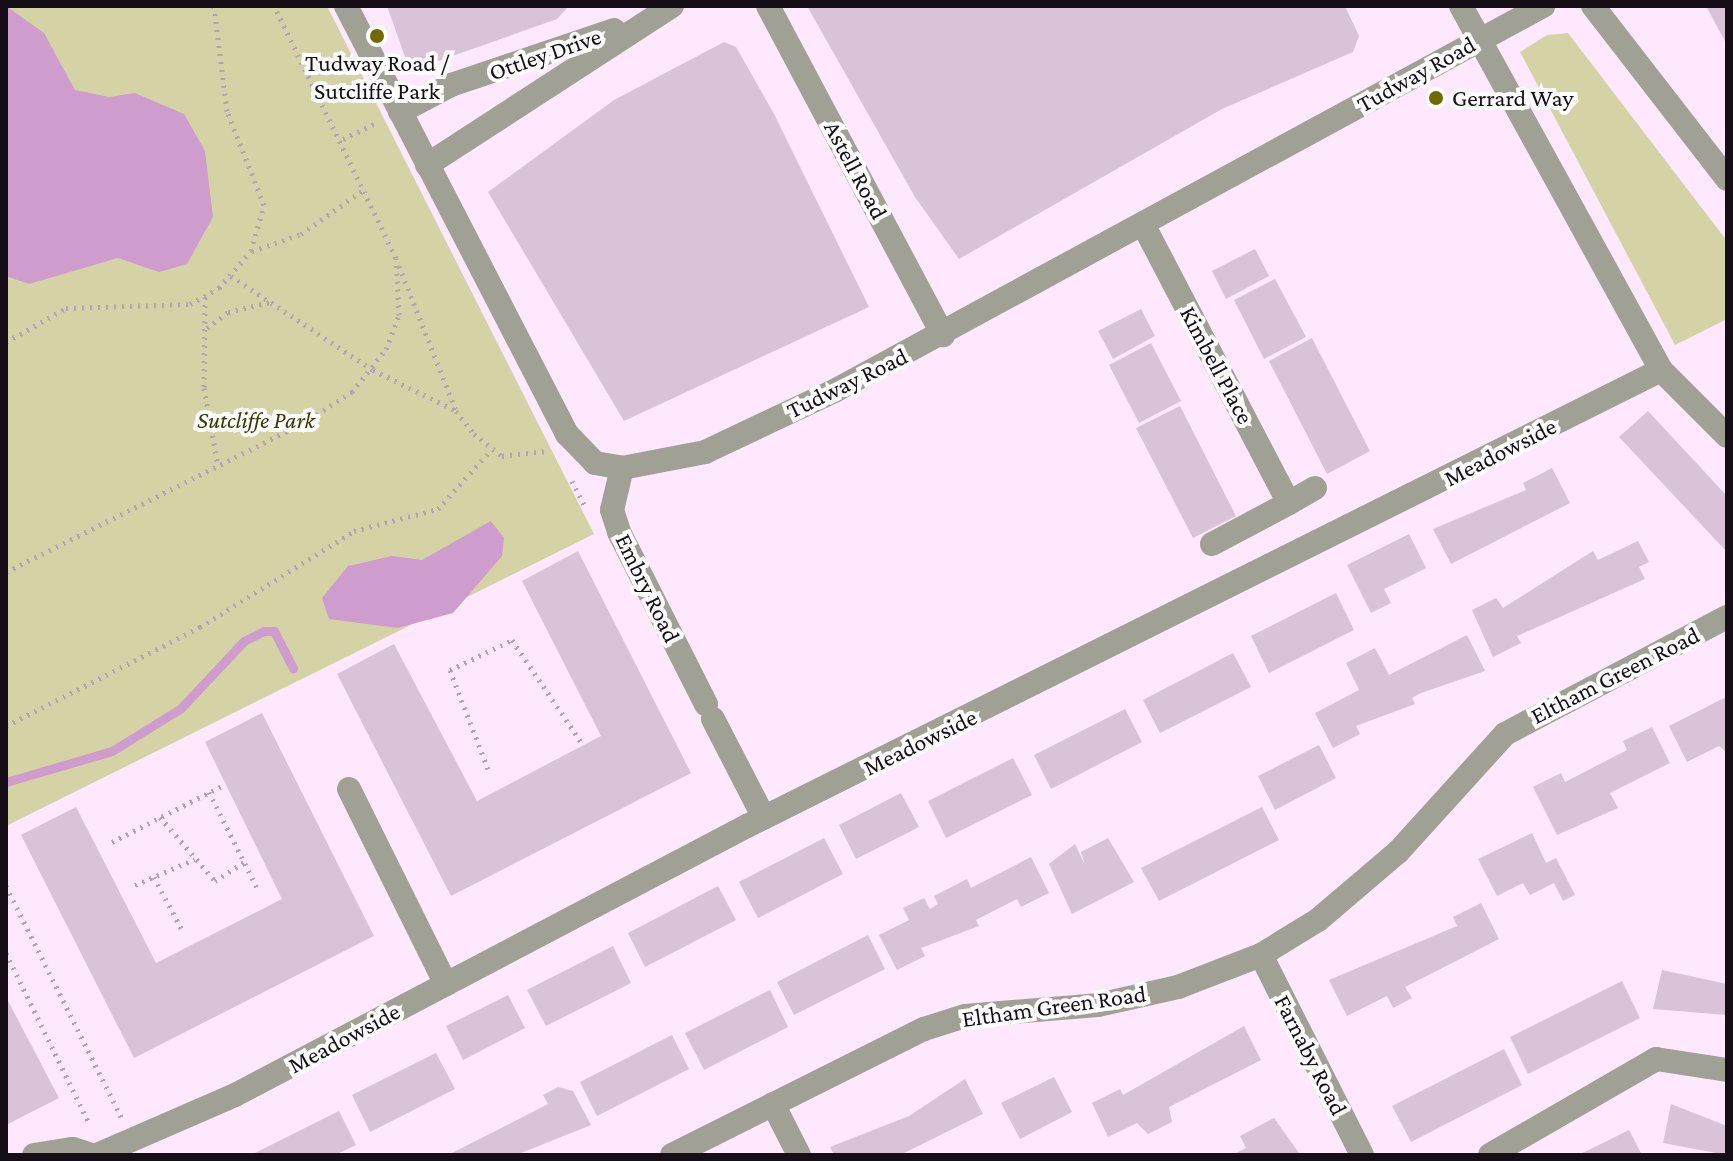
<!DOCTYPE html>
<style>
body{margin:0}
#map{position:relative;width:1733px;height:1161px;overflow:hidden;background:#fee8fd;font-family:"Crimson Pro",serif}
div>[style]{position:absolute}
.green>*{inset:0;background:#d5d2a6}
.water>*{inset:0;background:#cf9dcd}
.stream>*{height:9px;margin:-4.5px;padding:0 4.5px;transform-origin:4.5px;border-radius:4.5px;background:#cf9dcd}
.building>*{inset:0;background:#d9c3d8}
.path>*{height:5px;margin-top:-2.5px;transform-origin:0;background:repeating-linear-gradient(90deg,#b4a3b4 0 2px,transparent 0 8px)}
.minor>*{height:24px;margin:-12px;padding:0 12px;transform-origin:12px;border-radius:12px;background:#a1a094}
.dots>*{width:22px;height:22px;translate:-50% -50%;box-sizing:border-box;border:4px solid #fdfdfd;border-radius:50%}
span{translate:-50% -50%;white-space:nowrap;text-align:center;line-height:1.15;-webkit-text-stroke:8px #fdfdfd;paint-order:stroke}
.street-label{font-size:24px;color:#160e16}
.poi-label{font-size:24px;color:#160e16}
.left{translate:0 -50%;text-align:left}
.park-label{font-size:24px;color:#3c3800;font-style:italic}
.frame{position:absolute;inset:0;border:8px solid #160e16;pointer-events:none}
</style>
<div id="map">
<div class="green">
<div style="clip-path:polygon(6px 6px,327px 6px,594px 534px,6px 826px)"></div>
<div style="clip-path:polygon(1568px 33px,1727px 241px,1727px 319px,1675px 345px,1520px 52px,1547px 35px)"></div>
</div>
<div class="water">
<div style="clip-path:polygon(6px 6px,44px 33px,75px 90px,109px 97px,135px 93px,184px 114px,205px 151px,213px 217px,187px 264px,159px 272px,118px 258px,29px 284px,6px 276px)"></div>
<div style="clip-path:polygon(491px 521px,504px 538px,502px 556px,453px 613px,397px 628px,329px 619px,322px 598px,348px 566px,392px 556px,422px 560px)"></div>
</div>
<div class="stream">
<div style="left:6px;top:782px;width:110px;rotate:-16.3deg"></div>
<div style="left:112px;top:751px;width:81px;rotate:-31.9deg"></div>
<div style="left:181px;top:708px;width:92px;rotate:-46.8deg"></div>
<div style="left:244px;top:641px;width:22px;rotate:-27deg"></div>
<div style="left:264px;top:631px;width:10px"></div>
<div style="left:274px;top:631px;width:42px;rotate:62.8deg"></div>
</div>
<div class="building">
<div style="clip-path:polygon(387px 6px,569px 6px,557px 19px,410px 71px)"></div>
<div style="clip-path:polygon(807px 6px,1345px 6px,1359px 36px,1353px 52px,1222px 109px,959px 259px,915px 197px)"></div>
<div style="clip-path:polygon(1706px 6px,1727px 6px,1727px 45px)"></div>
<div style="clip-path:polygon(724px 42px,736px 47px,774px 114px,869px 307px,624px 421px,488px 192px,614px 100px)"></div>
<div style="clip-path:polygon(1255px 249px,1269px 276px,1226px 299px,1212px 271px)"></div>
<div style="clip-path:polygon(1275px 279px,1306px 337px,1264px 359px,1234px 300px)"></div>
<div style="clip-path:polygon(1141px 309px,1155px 336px,1113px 359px,1098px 331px)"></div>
<div style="clip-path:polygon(1312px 338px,1370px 451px,1327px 474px,1269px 361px)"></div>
<div style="clip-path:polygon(1151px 343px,1181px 401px,1139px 423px,1109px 365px)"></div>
<div style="clip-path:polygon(1180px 406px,1236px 516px,1193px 538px,1136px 428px)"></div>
<div style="clip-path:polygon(1648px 411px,1727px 496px,1727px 552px,1619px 437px)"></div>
<div style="clip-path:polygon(1552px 468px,1570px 503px,1451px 564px,1433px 529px,1526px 490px,1523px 483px)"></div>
<div style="clip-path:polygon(1409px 534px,1426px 568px,1384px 589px,1391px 603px,1371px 613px,1347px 565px)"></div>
<div style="clip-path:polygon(1638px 541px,1649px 562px,1639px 567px,1645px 579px,1517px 636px,1521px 643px,1493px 657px,1472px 610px,1496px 598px,1503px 608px,1593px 551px,1598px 560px)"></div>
<div style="clip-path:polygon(578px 551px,691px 773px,451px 896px,337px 674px,394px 644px,477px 801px,601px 736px,522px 581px)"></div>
<div style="clip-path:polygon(1336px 593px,1354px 630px,1269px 673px,1251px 636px)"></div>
<div style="clip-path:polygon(1467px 635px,1485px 671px,1421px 693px,1412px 698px,1415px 704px,1356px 726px,1360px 734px,1333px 748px,1315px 713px,1359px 690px,1346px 663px,1375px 648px,1389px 675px)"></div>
<div style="clip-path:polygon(1233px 653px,1251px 687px,1160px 733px,1143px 700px)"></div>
<div style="clip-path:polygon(1726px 697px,1727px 753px,1719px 746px,1687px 762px,1669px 726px)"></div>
<div style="clip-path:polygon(1125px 709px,1142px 742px,1051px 789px,1034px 755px)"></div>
<div style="clip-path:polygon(262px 713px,374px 936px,134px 1058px,21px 835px,76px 807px,156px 963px,282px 899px,205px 742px)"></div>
<div style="clip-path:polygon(1652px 727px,1670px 763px,1610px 793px,1618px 808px,1557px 835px,1533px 787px,1561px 773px,1565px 782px,1627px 750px,1623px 741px)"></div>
<div style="clip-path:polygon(1319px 745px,1336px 778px,1275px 810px,1258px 776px)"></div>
<div style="clip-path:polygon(1013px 758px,1032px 795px,946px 838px,928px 801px)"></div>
<div style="clip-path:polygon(901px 793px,919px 827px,856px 859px,839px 825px)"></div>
<div style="clip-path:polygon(1262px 807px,1279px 840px,1159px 901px,1141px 868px)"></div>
<div style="clip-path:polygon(1532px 833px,1546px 863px,1556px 858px,1575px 895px,1563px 901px,1554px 883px,1530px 895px,1523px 883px,1497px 896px,1478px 859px)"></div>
<div style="clip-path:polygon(824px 838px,843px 874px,758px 918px,739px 882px)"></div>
<div style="clip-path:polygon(1108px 838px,1134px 882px,1072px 914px,1049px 864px,1075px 844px,1085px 865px,1081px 852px)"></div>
<div style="clip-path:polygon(1031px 857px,1049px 893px,1021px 907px,1017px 899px,976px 920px,979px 926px,921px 948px,925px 956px,897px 970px,879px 935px,909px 920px,903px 908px,924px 898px,930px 909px,938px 904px,934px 896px,967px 879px,971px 888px)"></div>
<div style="clip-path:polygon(718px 886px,736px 920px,645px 967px,628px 933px)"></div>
<div style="clip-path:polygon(1481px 903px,1499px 939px,1405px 987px,1412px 998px,1393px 1008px,1387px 996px,1347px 1016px,1329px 980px,1457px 926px,1453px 917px)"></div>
<div style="clip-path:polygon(868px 935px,885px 969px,794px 1015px,777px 982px)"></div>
<div style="clip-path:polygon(613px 946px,631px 983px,546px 1026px,527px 990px)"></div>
<div style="clip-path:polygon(1662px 970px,1727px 984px,1727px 1015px,1653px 1009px)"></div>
<div style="clip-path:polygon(1622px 981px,1640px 1018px,1528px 1074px,1510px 1037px)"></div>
<div style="clip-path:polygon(770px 990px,788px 1027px,704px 1070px,685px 1033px)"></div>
<div style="clip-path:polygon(508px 995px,525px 1028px,463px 1060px,446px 1026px)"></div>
<div style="clip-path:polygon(6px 997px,59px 1098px,6px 1125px)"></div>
<div style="clip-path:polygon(1244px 1026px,1261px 1060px,1169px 1107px,1172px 1122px,1148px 1134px,1137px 1123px,1108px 1137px,1092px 1103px,1120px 1089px,1123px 1095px)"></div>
<div style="clip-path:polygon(672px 1035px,689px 1069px,597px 1116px,580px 1082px)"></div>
<div style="clip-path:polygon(1504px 1049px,1522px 1085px,1411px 1142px,1392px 1106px)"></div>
<div style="clip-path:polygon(436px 1053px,455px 1089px,370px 1132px,352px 1095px)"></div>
<div style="clip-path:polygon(1054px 1077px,1072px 1112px,1020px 1139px,1001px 1103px)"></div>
<div style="clip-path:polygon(965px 1079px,983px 1114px,900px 1155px,834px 1155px,830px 1147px,909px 1116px)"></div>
<div style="clip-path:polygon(558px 1087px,573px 1091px,591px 1125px,516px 1155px,448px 1155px,548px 1104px,543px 1095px)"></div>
<div style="clip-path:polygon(1671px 1104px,1727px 1126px,1727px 1155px,1663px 1143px)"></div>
<div style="clip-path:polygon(339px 1111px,356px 1145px,335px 1155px,251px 1155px)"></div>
<div style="clip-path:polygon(1274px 1118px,1299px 1153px,1232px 1155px,1246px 1148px,1240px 1136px)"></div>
<div style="clip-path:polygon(1629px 1130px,1642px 1155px,1578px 1155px,1603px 1143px)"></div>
</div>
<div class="path">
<div style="left:343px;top:139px;width:39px;rotate:-26deg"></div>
<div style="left:252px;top:251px;width:52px;rotate:-19.1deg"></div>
<div style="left:301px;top:234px;width:78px;rotate:-35.1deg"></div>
<div style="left:399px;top:266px;width:156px;rotate:68.5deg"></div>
<div style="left:456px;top:411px;width:29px;rotate:52deg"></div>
<div style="left:474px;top:434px;width:36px;rotate:38deg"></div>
<div style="left:502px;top:456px;width:44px;rotate:-6.5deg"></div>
<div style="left:231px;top:276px;width:170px;rotate:33.5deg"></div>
<div style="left:373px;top:370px;width:91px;rotate:26deg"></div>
<div style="left:205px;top:297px;width:91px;rotate:90.6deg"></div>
<div style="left:204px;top:388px;width:79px;rotate:79.8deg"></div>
<div style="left:207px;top:328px;width:26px;rotate:-37deg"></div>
<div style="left:228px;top:312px;width:47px;rotate:-13.4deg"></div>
<div style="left:6px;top:342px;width:69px;rotate:-29.5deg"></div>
<div style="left:66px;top:308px;width:124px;rotate:-1.8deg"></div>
<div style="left:190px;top:304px;width:33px;rotate:-29deg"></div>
<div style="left:219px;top:288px;width:49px;rotate:-49.1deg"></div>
<div style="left:251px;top:251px;width:48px;rotate:-74.2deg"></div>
<div style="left:264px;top:205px;width:101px;rotate:-111.5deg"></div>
<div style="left:227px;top:111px;width:106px;rotate:-97.1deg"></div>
<div style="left:572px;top:481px;width:29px;rotate:63deg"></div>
<div style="left:6px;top:572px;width:332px;rotate:-26.6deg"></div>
<div style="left:303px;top:423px;width:58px;rotate:-32.3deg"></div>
<div style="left:352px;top:392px;width:55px;rotate:-51.7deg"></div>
<div style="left:386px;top:349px;width:36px;rotate:-69deg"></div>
<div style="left:399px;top:315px;width:57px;rotate:-93deg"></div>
<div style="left:396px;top:258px;width:280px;rotate:-115.8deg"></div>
<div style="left:6px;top:726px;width:218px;rotate:-27deg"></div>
<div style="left:200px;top:627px;width:181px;rotate:-31.9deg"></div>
<div style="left:354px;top:531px;width:87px;rotate:-14.7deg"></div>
<div style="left:438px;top:509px;width:79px;rotate:-48.1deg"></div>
<div style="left:488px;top:769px;width:106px;rotate:-111deg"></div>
<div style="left:450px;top:670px;width:69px;rotate:-25.8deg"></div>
<div style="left:512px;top:640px;width:127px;rotate:55.9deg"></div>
<div style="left:209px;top:792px;width:107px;rotate:63.4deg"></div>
<div style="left:160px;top:817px;width:84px;rotate:49.3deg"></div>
<div style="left:215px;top:881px;width:35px;rotate:-33deg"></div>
<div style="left:112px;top:842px;width:126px;rotate:-27deg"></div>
<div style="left:154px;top:877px;width:58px;rotate:62.1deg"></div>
<div style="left:135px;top:885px;width:65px;rotate:-23.4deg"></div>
<div style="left:6px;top:886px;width:258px;rotate:63.5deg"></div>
<div style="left:6px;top:953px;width:191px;rotate:64deg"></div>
</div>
<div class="minor">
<div style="left:346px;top:6px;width:482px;rotate:62.7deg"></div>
<div style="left:567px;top:434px;width:40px;rotate:46deg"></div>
<div style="left:595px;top:463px;width:27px;rotate:10deg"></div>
<div style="left:622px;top:468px;width:85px;rotate:-10.9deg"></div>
<div style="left:705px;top:452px;width:145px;rotate:-25.3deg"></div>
<div style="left:836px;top:390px;width:805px;rotate:-28.51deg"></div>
<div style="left:768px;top:6px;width:373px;rotate:62deg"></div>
<div style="left:1461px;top:6px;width:415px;rotate:61.2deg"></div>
<div style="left:1593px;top:6px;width:219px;rotate:52.2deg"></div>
<div style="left:400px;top:112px;width:58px;rotate:-27.9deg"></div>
<div style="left:451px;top:85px;width:172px;rotate:-18.6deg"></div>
<div style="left:427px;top:165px;width:292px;rotate:-33deg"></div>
<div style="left:1145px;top:228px;width:310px;rotate:62.4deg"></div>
<div style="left:1289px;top:503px;width:30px;rotate:-30deg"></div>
<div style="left:622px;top:468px;width:43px;rotate:103.4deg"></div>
<div style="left:612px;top:510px;width:23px;rotate:72deg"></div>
<div style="left:619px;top:532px;width:193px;rotate:63.2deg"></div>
<div style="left:1212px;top:544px;width:87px;rotate:-28deg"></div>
<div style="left:713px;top:719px;width:111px;rotate:62.7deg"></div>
<div style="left:349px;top:789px;width:218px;rotate:63.6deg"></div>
<div style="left:1261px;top:955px;width:224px;rotate:63.2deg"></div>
<div style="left:773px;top:1104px;width:57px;rotate:63deg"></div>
<div style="left:34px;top:1155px;width:39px;rotate:-9deg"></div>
<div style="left:73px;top:1149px;width:19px;rotate:18deg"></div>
<div style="left:97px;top:1155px;width:150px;rotate:-23.5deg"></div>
<div style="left:235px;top:1095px;width:578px;rotate:-27.72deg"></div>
<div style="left:747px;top:826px;width:1021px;rotate:-26.51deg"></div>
<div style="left:1661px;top:370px;width:93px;rotate:45deg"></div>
<div style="left:672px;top:1155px;width:282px;rotate:-26.6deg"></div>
<div style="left:924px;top:1029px;width:43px;rotate:-17.6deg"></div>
<div style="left:965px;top:1016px;width:133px;rotate:-4.7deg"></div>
<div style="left:1098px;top:1005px;width:82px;rotate:-12.7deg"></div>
<div style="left:1178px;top:987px;width:89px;rotate:-21.1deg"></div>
<div style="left:1261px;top:955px;width:67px;rotate:-31.6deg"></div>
<div style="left:1318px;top:920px;width:105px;rotate:-40.4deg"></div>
<div style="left:1398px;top:852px;width:159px;rotate:-47.8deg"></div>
<div style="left:1505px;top:734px;width:251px;rotate:-27.8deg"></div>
<div style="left:1490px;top:1155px;width:192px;rotate:-30deg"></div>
<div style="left:1656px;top:1059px;width:72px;rotate:8.8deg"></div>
</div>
<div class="dots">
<div style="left:377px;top:36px;background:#716a02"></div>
<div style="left:1436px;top:98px;background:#716a02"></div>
</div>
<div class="street-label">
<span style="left:545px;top:54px;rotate:-19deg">Ottley Drive</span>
<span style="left:1416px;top:74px;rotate:-29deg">Tudway Road</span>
<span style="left:856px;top:170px;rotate:62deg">Astell Road</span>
<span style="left:1217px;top:365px;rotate:62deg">Kimbell Place</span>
<span style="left:847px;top:383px;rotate:-26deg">Tudway Road</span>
<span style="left:1500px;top:452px;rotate:-27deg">Meadowside</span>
<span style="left:648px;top:588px;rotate:64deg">Embry Road</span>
<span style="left:1615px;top:675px;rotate:-27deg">Eltham Green Road</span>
<span style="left:920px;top:742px;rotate:-26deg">Meadowside</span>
<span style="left:1054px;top:1006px;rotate:-8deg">Eltham Green Road</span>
<span style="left:344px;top:1038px;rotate:-28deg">Meadowside</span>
<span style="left:1311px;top:1055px;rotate:63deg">Farnaby Road</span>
</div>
<div class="poi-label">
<span style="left:377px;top:77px">Tudway Road /<br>Sutcliffe Park</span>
<span class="left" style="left:1452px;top:98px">Gerrard Way</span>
</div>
<div class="park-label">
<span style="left:256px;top:420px">Sutcliffe Park</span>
</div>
<div class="frame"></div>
</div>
